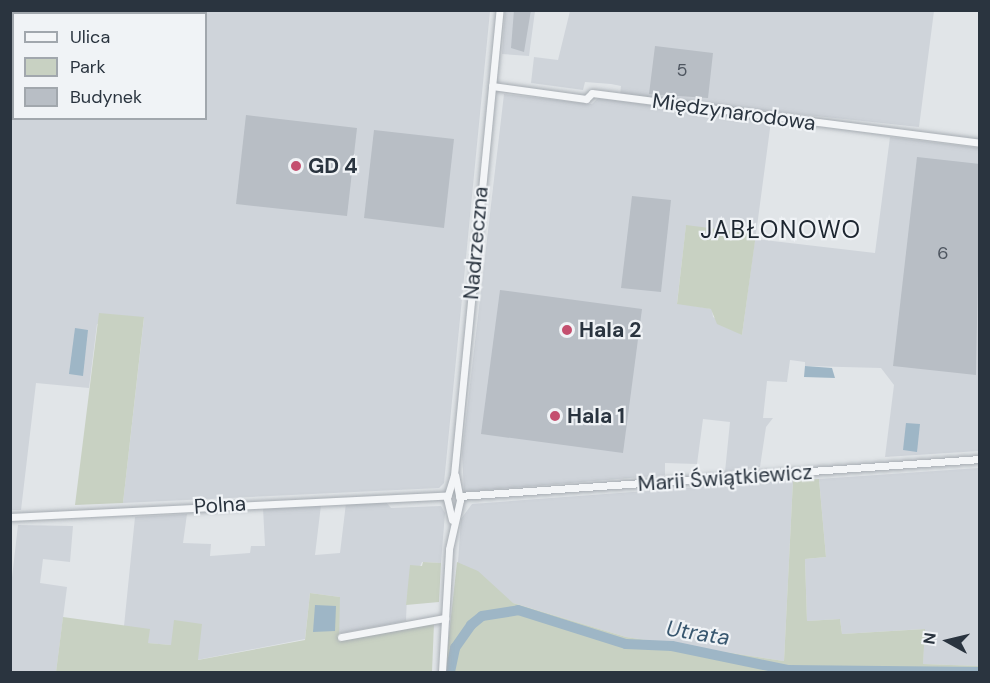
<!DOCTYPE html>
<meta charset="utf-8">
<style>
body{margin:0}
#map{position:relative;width:990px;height:683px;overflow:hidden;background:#e1e5e8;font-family:"DM Sans",sans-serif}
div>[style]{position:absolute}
.built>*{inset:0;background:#cfd4da}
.green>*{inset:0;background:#c8d1c2}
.water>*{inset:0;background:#9eb6c6}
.river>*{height:10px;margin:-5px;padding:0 5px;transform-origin:5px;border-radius:5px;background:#9eb6c6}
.building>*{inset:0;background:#b8bec5}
.roads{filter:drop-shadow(0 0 2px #a6acb2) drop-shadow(0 0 2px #a6acb2)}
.minor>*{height:7px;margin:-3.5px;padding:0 3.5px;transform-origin:3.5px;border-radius:3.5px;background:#f3f5f7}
.dots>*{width:16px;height:16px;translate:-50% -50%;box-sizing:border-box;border:3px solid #f0f3f6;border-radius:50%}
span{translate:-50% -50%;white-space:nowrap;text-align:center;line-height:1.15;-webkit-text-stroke:4.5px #f0f3f6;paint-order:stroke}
.number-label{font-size:18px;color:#4e5660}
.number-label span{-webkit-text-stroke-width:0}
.street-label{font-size:21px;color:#2a343f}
.poi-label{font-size:21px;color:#2a343f;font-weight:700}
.left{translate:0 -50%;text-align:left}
.water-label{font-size:22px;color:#38576f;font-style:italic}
.quarter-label{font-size:24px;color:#1c252f;letter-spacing:1.5px}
.frame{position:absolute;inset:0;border:12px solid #2a343f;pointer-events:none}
.legend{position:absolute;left:12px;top:12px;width:195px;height:108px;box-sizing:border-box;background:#f0f3f6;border:2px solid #a1a7ad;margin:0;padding:8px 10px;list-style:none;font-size:18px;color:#2a343f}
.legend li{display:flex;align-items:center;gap:12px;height:30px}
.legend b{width:30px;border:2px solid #a1a7ad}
.north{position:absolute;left:918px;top:611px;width:60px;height:60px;-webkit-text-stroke:4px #f0f3f6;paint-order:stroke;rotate:278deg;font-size:16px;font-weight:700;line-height:24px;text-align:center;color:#2a343f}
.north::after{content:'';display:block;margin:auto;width:21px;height:27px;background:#2a343f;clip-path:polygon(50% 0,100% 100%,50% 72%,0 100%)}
</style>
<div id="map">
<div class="built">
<div style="clip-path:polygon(128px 11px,490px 11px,444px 483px,439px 488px,123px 503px,144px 318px,97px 324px,89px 388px,36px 383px,21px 510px,11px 510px,11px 81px,14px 118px,206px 118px,206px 14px)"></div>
<div style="clip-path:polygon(505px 11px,535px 11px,529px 56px,502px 54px)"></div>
<div style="clip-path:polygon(570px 11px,934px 11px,919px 127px,620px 95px,621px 86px,611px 84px,585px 82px,583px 90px,531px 83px,534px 57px,558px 60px)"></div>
<div style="clip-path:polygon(504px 94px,592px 104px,598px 98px,771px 121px,756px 234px,686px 226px,677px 303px,712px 309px,713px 317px,742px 335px,755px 239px,875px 253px,890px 137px,979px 148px,979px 451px,885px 457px,894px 385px,881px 368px,805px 366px,805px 362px,790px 360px,787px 382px,767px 381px,763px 418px,773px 418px,766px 427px,760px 467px,725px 472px,730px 422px,703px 419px,697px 464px,665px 463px,665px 475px,464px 492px,462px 453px)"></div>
<div style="clip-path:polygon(979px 468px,979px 666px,923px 664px,924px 629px,842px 634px,840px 619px,807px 621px,805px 559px,826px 557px,819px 479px)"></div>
<div style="clip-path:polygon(793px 480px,784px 661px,626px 637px,513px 603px,453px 633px,461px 519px,472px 504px)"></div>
<div style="clip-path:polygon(386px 502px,391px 508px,441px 506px,445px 513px,441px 563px,422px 562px,407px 595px,406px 621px,336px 634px,340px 597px,310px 593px,305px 639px,197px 660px,201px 625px,171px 645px,147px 643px,124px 626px,135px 517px,187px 514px,183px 543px,211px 544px,210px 556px,250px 553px,251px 546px,265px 546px,263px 508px,321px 505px,315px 555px,340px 553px,346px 503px)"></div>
<div style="clip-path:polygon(18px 525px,73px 526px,70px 562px,43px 559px,40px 583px,67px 587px,56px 672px,11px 672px,10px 595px)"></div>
</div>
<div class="green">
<div style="clip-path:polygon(686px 225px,756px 234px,742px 335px,717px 324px,711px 309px,677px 304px)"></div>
<div style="clip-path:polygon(99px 313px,144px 317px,123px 503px,75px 505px)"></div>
<div style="clip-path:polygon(819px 479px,826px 557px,805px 559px,807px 621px,840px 619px,842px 634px,925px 629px,923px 664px,980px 666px,979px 672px,445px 672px,457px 562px,478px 571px,513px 603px,626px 637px,784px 661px,793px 480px)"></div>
<div style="clip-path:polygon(423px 562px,441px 563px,439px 602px,406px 605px,410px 565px,422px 566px)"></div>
<div style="clip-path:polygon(310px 593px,340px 597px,339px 640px,434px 623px,432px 672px,56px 672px,63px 617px,150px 629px,148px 643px,171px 645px,174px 620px,202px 624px,198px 660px,305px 640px)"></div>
</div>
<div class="water">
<div style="clip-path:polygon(75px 328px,88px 330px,83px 376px,69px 374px)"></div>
<div style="clip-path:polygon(805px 366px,832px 368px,835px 378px,804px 377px)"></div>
<div style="clip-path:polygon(906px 423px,920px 424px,917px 452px,903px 450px)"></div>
<div style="clip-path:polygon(315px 605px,336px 606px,335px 631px,313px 632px)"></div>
</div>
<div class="river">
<div style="left:450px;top:672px;width:25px;rotate:-78deg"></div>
<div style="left:455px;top:648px;width:28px;rotate:-55deg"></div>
<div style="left:471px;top:625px;width:14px;rotate:-39deg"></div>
<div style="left:482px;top:616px;width:36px;rotate:-9deg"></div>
<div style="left:518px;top:610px;width:113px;rotate:17.5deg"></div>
<div style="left:626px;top:644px;width:46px;rotate:2.5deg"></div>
<div style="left:672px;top:646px;width:118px;rotate:11.7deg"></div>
<div style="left:788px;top:670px;width:192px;rotate:0.6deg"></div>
</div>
<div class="building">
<div style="clip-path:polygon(514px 10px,531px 10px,524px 52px,511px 48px)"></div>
<div style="clip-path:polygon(655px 46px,713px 53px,708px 98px,649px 94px)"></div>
<div style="clip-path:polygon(246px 115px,357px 128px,347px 216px,236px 204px)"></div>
<div style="clip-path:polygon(374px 130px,454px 139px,444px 228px,364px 218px)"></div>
<div style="clip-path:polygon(917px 157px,980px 164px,976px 375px,893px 366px)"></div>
<div style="clip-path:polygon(632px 196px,671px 200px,661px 292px,621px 288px)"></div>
<div style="clip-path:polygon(500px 290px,642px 309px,623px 453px,481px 434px)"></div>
</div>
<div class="roads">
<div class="minor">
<div style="left:492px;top:86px;width:95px;rotate:7.9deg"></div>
<div style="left:586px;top:99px;width:8px;rotate:-45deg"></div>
<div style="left:592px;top:93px;width:391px;rotate:7.3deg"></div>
<div style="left:459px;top:496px;width:522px;rotate:-4.06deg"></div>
<div style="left:10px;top:517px;width:438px;rotate:-2.8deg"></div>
<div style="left:452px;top:520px;width:23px;rotate:-103deg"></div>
<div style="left:447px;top:498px;width:24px;rotate:-73deg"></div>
<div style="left:454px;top:475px;width:467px;rotate:-84.4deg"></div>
<div style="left:341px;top:637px;width:106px;rotate:-10.4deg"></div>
<div style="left:442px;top:672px;width:123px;rotate:-86.7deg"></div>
<div style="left:449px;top:549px;width:50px;rotate:-77.3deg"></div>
<div style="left:460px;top:500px;width:25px;rotate:-101deg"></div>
</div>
</div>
<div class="dots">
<div style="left:296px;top:166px;background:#c44f6f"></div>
<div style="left:567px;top:330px;background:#c44f6f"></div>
<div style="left:555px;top:416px;background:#c44f6f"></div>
</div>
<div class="number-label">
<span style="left:682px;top:70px">5</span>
<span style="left:943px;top:253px">6</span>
</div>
<div class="street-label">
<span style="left:734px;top:112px;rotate:8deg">Międzynarodowa</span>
<span style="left:476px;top:243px;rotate:-85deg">Nadrzeczna</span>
<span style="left:725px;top:478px;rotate:-4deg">Marii Świątkiewicz</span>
<span style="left:220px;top:505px;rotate:-4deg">Polna</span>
</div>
<div class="poi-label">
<span class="left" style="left:308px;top:166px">GD 4</span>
<span class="left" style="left:579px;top:330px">Hala 2</span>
<span class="left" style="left:567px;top:416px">Hala 1</span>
</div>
<div class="water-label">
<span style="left:698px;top:633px;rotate:9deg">Utrata</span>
</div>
<div class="quarter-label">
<span style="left:781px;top:230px">JABŁONOWO</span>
</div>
<div class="frame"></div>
<ul class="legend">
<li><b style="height:8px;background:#f3f5f7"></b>Ulica</li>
<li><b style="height:16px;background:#c8d1c2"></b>Park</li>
<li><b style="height:16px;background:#b8bec5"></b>Budynek</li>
</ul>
<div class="north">N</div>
</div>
